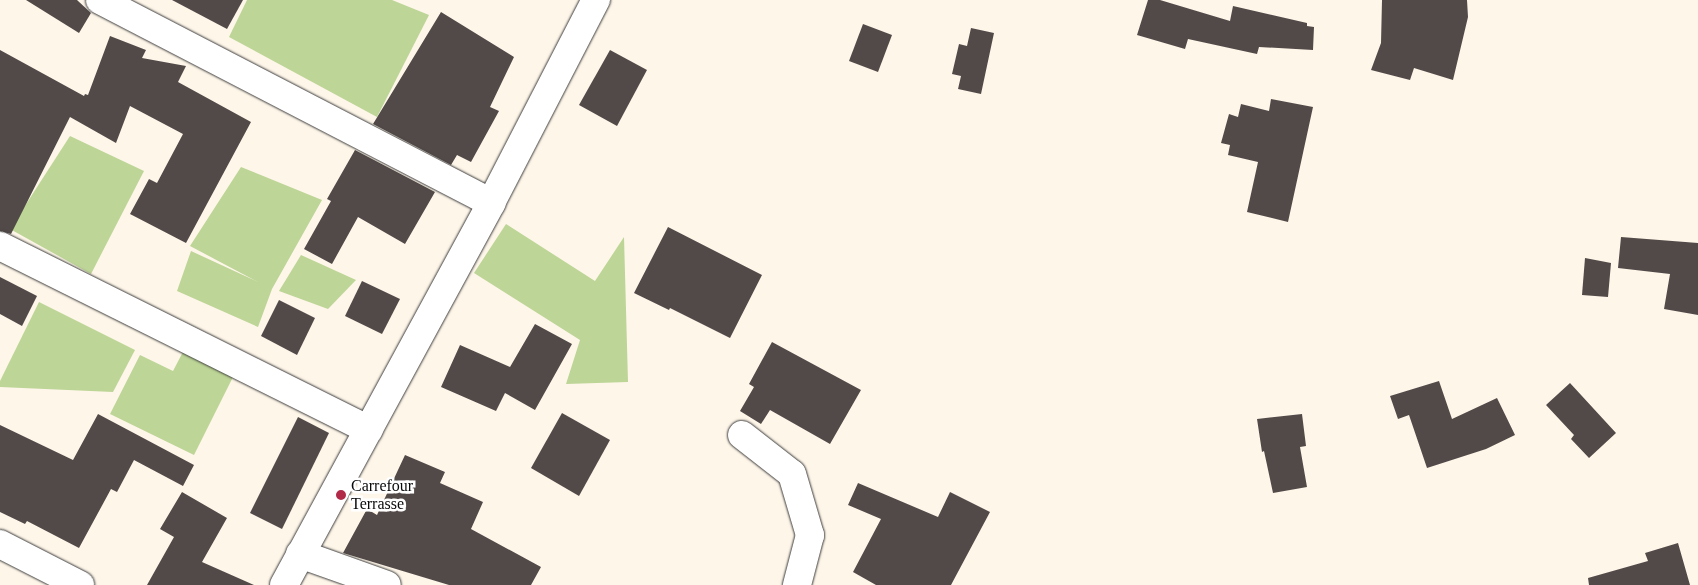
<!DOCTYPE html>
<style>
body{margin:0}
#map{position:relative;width:1698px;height:585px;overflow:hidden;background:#fef6e9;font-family:"Times New Roman",serif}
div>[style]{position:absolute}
.forest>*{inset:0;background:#bdd596}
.building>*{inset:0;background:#524a48}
.roads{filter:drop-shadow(0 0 1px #3d3d3d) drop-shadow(0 0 1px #3d3d3d)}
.minor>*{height:28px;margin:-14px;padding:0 14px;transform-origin:14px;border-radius:14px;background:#fff}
.dots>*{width:14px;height:14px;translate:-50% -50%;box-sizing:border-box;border:2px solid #fff;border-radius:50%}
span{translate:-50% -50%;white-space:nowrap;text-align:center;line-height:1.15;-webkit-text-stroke:5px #fff;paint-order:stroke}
.poi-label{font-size:16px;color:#0a0a0a}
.left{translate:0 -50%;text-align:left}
</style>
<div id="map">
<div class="forest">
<div style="clip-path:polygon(247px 0,392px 0,429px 15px,377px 117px,229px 37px)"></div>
<div style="clip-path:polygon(70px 136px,144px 171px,91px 274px,10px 229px)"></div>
<div style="clip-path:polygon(241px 167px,322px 200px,272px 289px,258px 327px,177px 291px,191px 251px,258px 282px,190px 246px)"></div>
<div style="clip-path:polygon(506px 224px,595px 281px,624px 237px,628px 382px,566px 384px,580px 340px,474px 273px)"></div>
<div style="clip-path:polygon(301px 255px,356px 280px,328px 309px,279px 291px)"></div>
<div style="clip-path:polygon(39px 302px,135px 350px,113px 392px,0 387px,0 381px)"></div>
<div style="clip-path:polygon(185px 348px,235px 373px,194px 455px,110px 414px,140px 355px,173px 371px)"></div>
</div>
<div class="building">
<div style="clip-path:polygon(26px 0,77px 0,91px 13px,79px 33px)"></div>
<div style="clip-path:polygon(172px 0,243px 0,227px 29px)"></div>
<div style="clip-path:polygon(1148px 0,1160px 0,1230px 21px,1233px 6px,1307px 23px,1307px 26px,1314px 27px,1313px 50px,1259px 47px,1257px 54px,1188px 39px,1185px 49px,1137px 35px)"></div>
<div style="clip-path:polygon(1382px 0,1467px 0,1468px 17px,1453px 80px,1414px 68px,1410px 80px,1371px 70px,1381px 43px)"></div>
<div style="clip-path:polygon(441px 12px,514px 57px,490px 107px,499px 111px,471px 162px,457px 155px,451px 165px,373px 124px)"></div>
<div style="clip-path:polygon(863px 24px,892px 35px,878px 72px,849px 61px)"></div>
<div style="clip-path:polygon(971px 28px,994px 33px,981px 94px,958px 89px,961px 76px,952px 74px,959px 44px,967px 46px)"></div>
<div style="clip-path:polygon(110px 36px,146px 50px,142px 58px,186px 66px,178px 82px,251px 122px,186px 243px,130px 214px,149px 179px,157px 183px,183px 134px,130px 106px,116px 143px,70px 117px,11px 234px,0 231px,0 50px,84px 96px,85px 94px,88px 95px)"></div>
<div style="clip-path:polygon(610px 50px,647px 70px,617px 126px,579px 105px)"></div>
<div style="clip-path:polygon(1271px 99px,1313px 107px,1288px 222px,1247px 212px,1258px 162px,1228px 155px,1230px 145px,1221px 143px,1229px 114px,1238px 117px,1241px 104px,1269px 111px)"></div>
<div style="clip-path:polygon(355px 150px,435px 192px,405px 244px,358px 217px,332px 264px,304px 249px,331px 201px,327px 199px)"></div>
<div style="clip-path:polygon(668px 227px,762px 275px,730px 338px,670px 308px,669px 310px,634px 293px)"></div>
<div style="clip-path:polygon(1621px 237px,1698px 243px,1698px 315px,1664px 309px,1670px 274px,1618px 268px)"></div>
<div style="clip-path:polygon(1585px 258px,1611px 263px,1608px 297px,1582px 295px)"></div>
<div style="clip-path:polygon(0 277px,37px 296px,22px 326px,0 314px)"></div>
<div style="clip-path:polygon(362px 281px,400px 299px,382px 334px,345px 316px)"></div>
<div style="clip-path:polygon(279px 300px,315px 318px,297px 355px,261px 336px)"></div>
<div style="clip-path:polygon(535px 324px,572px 344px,535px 410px,505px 393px,496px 411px,441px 387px,460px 345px,510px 367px)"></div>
<div style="clip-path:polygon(772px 342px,861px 390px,830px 444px,770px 410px,761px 424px,740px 411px,754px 387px,749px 384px)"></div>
<div style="clip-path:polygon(1439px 381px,1452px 419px,1497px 398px,1515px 435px,1486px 449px,1427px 468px,1409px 415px,1398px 419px,1390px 396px)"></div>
<div style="clip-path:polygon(1570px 383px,1616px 433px,1589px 458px,1571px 439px,1574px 435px,1546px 405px)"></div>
<div style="clip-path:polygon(562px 413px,610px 440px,579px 496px,531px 468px)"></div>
<div style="clip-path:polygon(98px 414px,194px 465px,183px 486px,134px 460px,117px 492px,111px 489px,79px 548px,27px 521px,25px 524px,0 512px,0 425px,73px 460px)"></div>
<div style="clip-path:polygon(1302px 414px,1306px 446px,1300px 447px,1307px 487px,1273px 493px,1264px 451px,1262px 452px,1257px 419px)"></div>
<div style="clip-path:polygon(298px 417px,329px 433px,282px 529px,250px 513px)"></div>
<div style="clip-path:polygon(405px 455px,445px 472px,440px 483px,483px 502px,471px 529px,541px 567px,531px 585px,449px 585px,343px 553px,367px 509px,377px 515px)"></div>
<div style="clip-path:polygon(858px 483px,938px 517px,950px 492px,990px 512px,951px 585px,876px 585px,853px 572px,881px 519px,848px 505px)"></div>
<div style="clip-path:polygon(182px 492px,227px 518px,202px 562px,254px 585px,147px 585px,174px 537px,160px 529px)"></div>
<div style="clip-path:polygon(1678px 543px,1690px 585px,1589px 585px,1588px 578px,1648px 561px,1645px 553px)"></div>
</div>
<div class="roads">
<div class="minor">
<div style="left:100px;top:0;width:441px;rotate:27.4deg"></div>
<div style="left:0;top:246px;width:412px;rotate:26.5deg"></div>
<div style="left:742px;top:435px;width:63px;rotate:38deg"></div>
<div style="left:792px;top:474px;width:64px;rotate:73.6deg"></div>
<div style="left:810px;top:535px;width:52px;rotate:104.6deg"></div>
<div style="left:0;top:544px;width:90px;rotate:27.1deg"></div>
<div style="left:300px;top:554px;width:92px;rotate:19.6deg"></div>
<div style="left:284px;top:585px;width:434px;rotate:-61.5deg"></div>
<div style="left:491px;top:203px;width:229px;rotate:-62.7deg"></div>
</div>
</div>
<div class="dots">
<div style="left:341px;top:495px;background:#b12b49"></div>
</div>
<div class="poi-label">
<span class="left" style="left:351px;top:495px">Carrefour<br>Terrasse</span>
</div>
</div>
